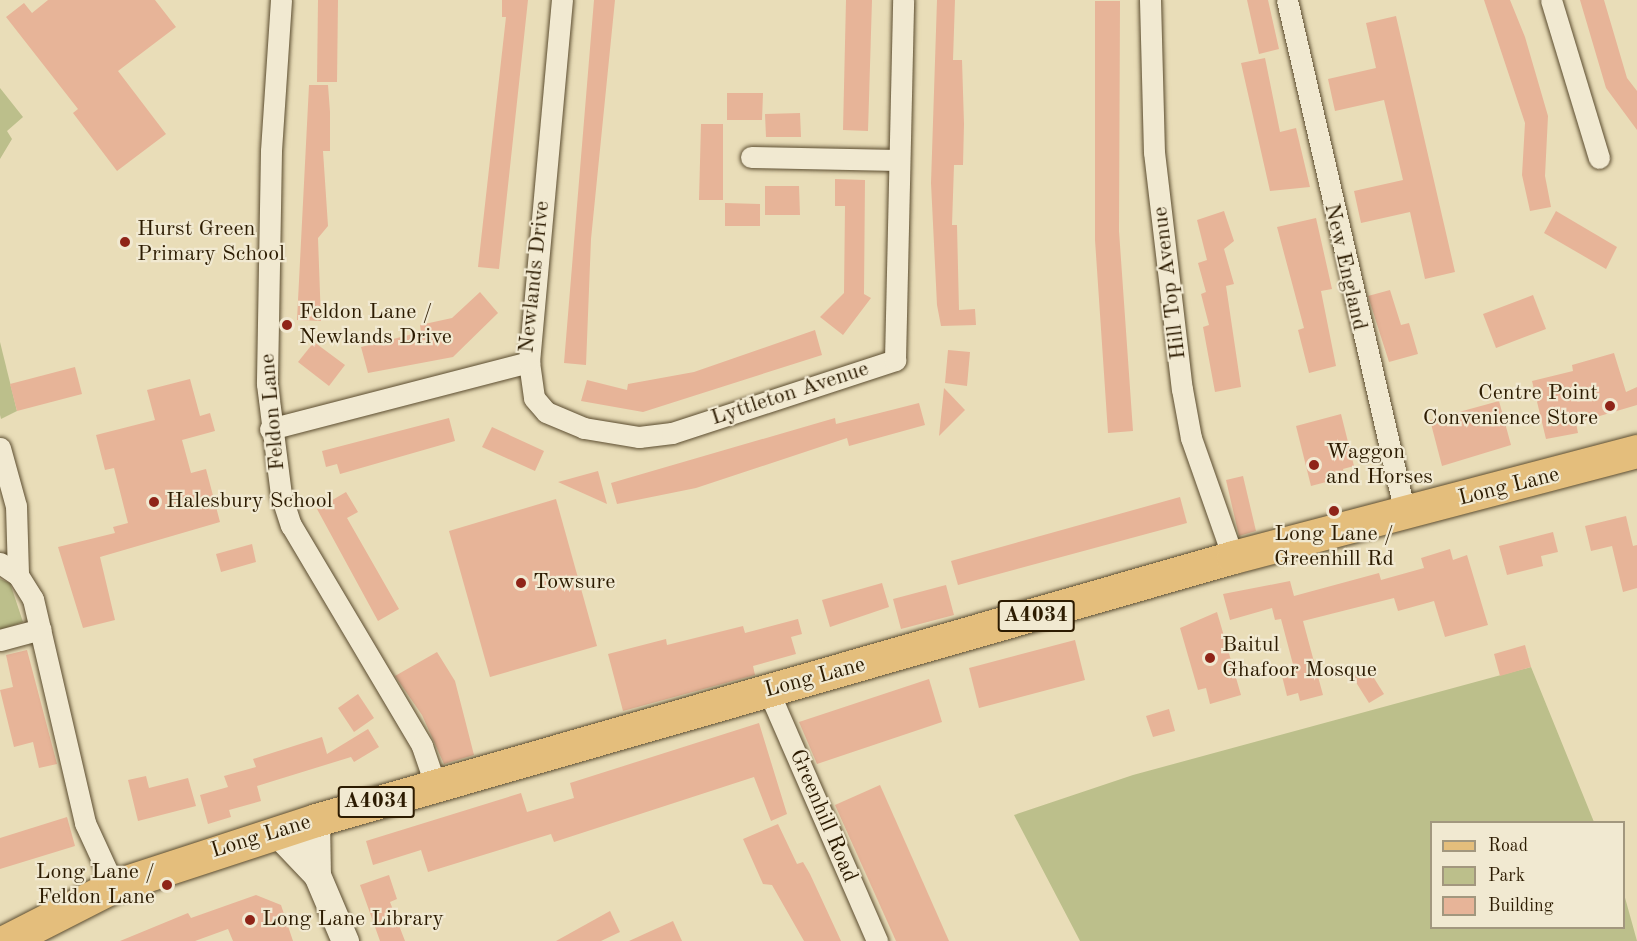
<!DOCTYPE html>
<style>
body{margin:0}
#map{position:relative;width:1637px;height:941px;overflow:hidden;background:#e9ddb8;font-family:"Old Standard TT",serif}
div>[style]{position:absolute}
.green>*{inset:0;background:#bcbf8b}
.building>*{inset:0;background:#e7b498}
.roads{filter:drop-shadow(0 0 2px #5b4c2f) drop-shadow(0 0 2px #5b4c2f)}
.minor>*{height:21px;margin:-10.5px;padding:0 10.5px;transform-origin:10.5px;border-radius:10.5px;background:#f1e9d1}
.tertiary>*{height:27px;margin:-13.5px;padding:0 13.5px;transform-origin:13.5px;border-radius:13.5px;background:#f1e9d1}
.primary>*{height:33px;margin:-16.5px;padding:0 16.5px;transform-origin:16.5px;border-radius:16.5px;background:#e4be7c}
.dots>*{width:16px;height:16px;translate:-50% -50%;box-sizing:border-box;border:3px solid #f1e9d1;border-radius:50%}
span{translate:-50% -50%;white-space:nowrap;text-align:center;line-height:1.15;-webkit-text-stroke:4.5px #f1e9d1;paint-order:stroke}
.shield-label span{padding:2px 4px;background:#f1e9d1;border:2px solid;border-radius:4px;-webkit-text-stroke-width:0}
.shield-label{font-size:21px;color:#2c1b01;font-weight:700}
.poi-label{font-size:22px;color:#2c1b01}
.left{translate:0 -50%;text-align:left}
.right{translate:-100% -50%;text-align:right}
.street-label{font-size:22px;color:#2c1b01}
.legend{position:absolute;left:1430px;top:821px;width:195px;height:108px;box-sizing:border-box;background:#f1e9d1;border:2px solid #a2977e;margin:0;padding:8px 10px;list-style:none;font-size:18px;color:#2c1b01}
.legend li{display:flex;align-items:center;gap:12px;height:30px}
.legend b{width:30px;border:2px solid #a2977e}
</style>
<div id="map">
<div class="green">
<div style="clip-path:polygon(0 88px,23px 117px,7px 131px,12px 139px,0 159px)"></div>
<div style="clip-path:polygon(0 342px,17px 411px,1px 419px,0 415px)"></div>
<div style="clip-path:polygon(0 579px,10px 583px,23px 622px,0 630px)"></div>
<div style="clip-path:polygon(1531px 667px,1594px 822px,1432px 822px,1432px 928px,1624px 928px,1624px 894px,1637px 941px,1080px 941px,1014px 815px,1133px 775px)"></div>
</div>
<div class="building">
<div style="clip-path:polygon(48px 0,155px 0,176px 27px,118px 71px,166px 134px,117px 171px,73px 113px,78px 109px,6px 17px,24px 3px,32px 13px)"></div>
<div style="clip-path:polygon(318px 0,338px 0,337px 82px,317px 82px)"></div>
<div style="clip-path:polygon(502px 0,528px 0,499px 269px,478px 267px,506px 17px,502px 17px)"></div>
<div style="clip-path:polygon(594px 0,615px 0,591px 239px,586px 365px,564px 363px)"></div>
<div style="clip-path:polygon(846px 0,872px 0,868px 131px,843px 130px)"></div>
<div style="clip-path:polygon(937px 0,955px 0,953px 60px,962px 60px,964px 124px,963px 165px,954px 165px,952px 225px,957px 225px,959px 310px,975px 309px,976px 325px,941px 326px,937px 305px,931px 183px)"></div>
<div style="clip-path:polygon(1247px 0,1268px 0,1279px 49px,1259px 54px)"></div>
<div style="clip-path:polygon(1484px 0,1510px 0,1525px 37px,1548px 116px,1545px 176px,1551px 207px,1530px 211px,1522px 175px,1525px 123px)"></div>
<div style="clip-path:polygon(1580px 0,1604px 0,1627px 78px,1637px 91px,1637px 130px,1606px 88px)"></div>
<div style="clip-path:polygon(1095px 1px,1120px 1px,1119px 231px,1133px 431px,1108px 433px,1095px 240px)"></div>
<div style="clip-path:polygon(1396px 16px,1455px 272px,1425px 279px,1410px 212px,1361px 223px,1354px 191px,1403px 180px,1384px 100px,1335px 111px,1328px 79px,1376px 68px,1366px 23px)"></div>
<div style="clip-path:polygon(1265px 58px,1280px 132px,1296px 128px,1310px 187px,1270px 191px,1241px 63px)"></div>
<div style="clip-path:polygon(309px 85px,328px 85px,330px 112px,330px 151px,323px 151px,328px 226px,318px 238px,321px 321px,297px 320px)"></div>
<div style="clip-path:polygon(727px 93px,763px 93px,762px 120px,727px 120px)"></div>
<div style="clip-path:polygon(800px 113px,801px 137px,766px 137px,765px 114px)"></div>
<div style="clip-path:polygon(701px 124px,723px 124px,723px 200px,699px 200px)"></div>
<div style="clip-path:polygon(835px 179px,865px 180px,864px 294px,871px 298px,843px 335px,820px 317px,844px 293px,845px 206px,835px 206px)"></div>
<div style="clip-path:polygon(765px 186px,799px 186px,800px 215px,765px 215px)"></div>
<div style="clip-path:polygon(725px 203px,760px 204px,760px 226px,725px 226px)"></div>
<div style="clip-path:polygon(1224px 211px,1234px 241px,1224px 249px,1234px 284px,1226px 286px,1241px 387px,1215px 392px,1203px 327px,1209px 325px,1201px 294px,1206px 292px,1198px 263px,1207px 260px,1197px 220px)"></div>
<div style="clip-path:polygon(1556px 211px,1617px 247px,1606px 269px,1544px 233px)"></div>
<div style="clip-path:polygon(1316px 218px,1332px 289px,1321px 291px,1336px 366px,1309px 373px,1298px 330px,1304px 328px,1277px 227px)"></div>
<div style="clip-path:polygon(1390px 290px,1401px 325px,1409px 323px,1418px 354px,1389px 362px,1368px 296px)"></div>
<div style="clip-path:polygon(480px 292px,498px 313px,453px 357px,368px 373px,361px 347px,421px 332px,420px 325px,452px 318px)"></div>
<div style="clip-path:polygon(1533px 295px,1546px 329px,1496px 348px,1483px 314px)"></div>
<div style="clip-path:polygon(815px 330px,822px 355px,643px 412px,581px 401px,587px 380px,627px 390px,628px 384px,694px 372px)"></div>
<div style="clip-path:polygon(314px 342px,345px 365px,329px 386px,298px 362px)"></div>
<div style="clip-path:polygon(948px 350px,970px 352px,967px 386px,945px 383px)"></div>
<div style="clip-path:polygon(1614px 353px,1626px 392px,1637px 387px,1637px 405px,1576px 423px,1578px 433px,1546px 439px,1532px 381px,1573px 371px,1572px 365px)"></div>
<div style="clip-path:polygon(75px 367px,82px 394px,17px 411px,10px 384px)"></div>
<div style="clip-path:polygon(190px 379px,200px 416px,210px 413px,215px 431px,182px 440px,191px 473px,206px 469px,220px 522px,100px 557px,115px 620px,83px 628px,58px 547px,115px 533px,113px 527px,128px 523px,114px 468px,105px 470px,96px 435px,155px 420px,147px 390px)"></div>
<div style="clip-path:polygon(944px 388px,965px 410px,939px 436px)"></div>
<div style="clip-path:polygon(1499px 401px,1511px 445px,1442px 466px,1430px 420px)"></div>
<div style="clip-path:polygon(919px 403px,925px 425px,849px 446px,847px 438px,696px 488px,617px 504px,611px 483px,835px 418px,836px 424px)"></div>
<div style="clip-path:polygon(1341px 414px,1354px 466px,1343px 469px,1345px 477px,1311px 486px,1296px 426px)"></div>
<div style="clip-path:polygon(449px 418px,455px 441px,340px 474px,337px 464px,326px 467px,322px 451px)"></div>
<div style="clip-path:polygon(492px 427px,544px 451px,535px 471px,482px 447px)"></div>
<div style="clip-path:polygon(598px 471px,607px 504px,558px 482px)"></div>
<div style="clip-path:polygon(1243px 476px,1256px 531px,1239px 536px,1226px 480px)"></div>
<div style="clip-path:polygon(346px 492px,358px 512px,347px 518px,399px 609px,378px 621px,317px 509px)"></div>
<div style="clip-path:polygon(1180px 497px,1187px 523px,958px 585px,951px 561px)"></div>
<div style="clip-path:polygon(556px 499px,597px 646px,490px 677px,449px 531px)"></div>
<div style="clip-path:polygon(1626px 516px,1633px 546px,1637px 545px,1637px 588px,1623px 592px,1612px 546px,1591px 551px,1585px 526px)"></div>
<div style="clip-path:polygon(1553px 532px,1558px 552px,1541px 556px,1543px 566px,1507px 575px,1499px 546px)"></div>
<div style="clip-path:polygon(252px 544px,256px 562px,221px 572px,216px 554px)"></div>
<div style="clip-path:polygon(1450px 549px,1453px 560px,1467px 555px,1488px 625px,1445px 637px,1434px 601px,1398px 611px,1394px 598px,1303px 621px,1323px 695px,1300px 701px,1298px 693px,1287px 696px,1282px 676px,1295px 672px,1281px 619px,1275px 620px,1272px 608px,1230px 620px,1223px 594px,1290px 581px,1294px 596px,1379px 573px,1381px 580px,1424px 568px,1421px 558px)"></div>
<div style="clip-path:polygon(882px 583px,889px 607px,830px 627px,822px 600px)"></div>
<div style="clip-path:polygon(946px 585px,954px 615px,901px 629px,893px 599px)"></div>
<div style="clip-path:polygon(1217px 612px,1241px 695px,1210px 704px,1206px 688px,1198px 690px,1180px 628px)"></div>
<div style="clip-path:polygon(798px 619px,802px 634px,791px 637px,796px 654px,753px 666px,755px 675px,623px 711px,608px 654px,666px 639px,667px 645px,743px 626px,745px 633px)"></div>
<div style="clip-path:polygon(1075px 640px,1085px 680px,979px 708px,969px 668px)"></div>
<div style="clip-path:polygon(1525px 645px,1531px 667px,1500px 676px,1494px 654px)"></div>
<div style="clip-path:polygon(27px 650px,57px 764px,39px 768px,33px 742px,14px 747px,0 690px,13px 687px,6px 655px)"></div>
<div style="clip-path:polygon(437px 652px,455px 681px,474px 755px,444px 764px,422px 715px,395px 676px)"></div>
<div style="clip-path:polygon(1367px 667px,1384px 694px,1369px 703px,1352px 676px)"></div>
<div style="clip-path:polygon(929px 679px,942px 722px,817px 764px,799px 722px)"></div>
<div style="clip-path:polygon(358px 694px,374px 718px,354px 732px,338px 708px)"></div>
<div style="clip-path:polygon(1169px 709px,1175px 731px,1153px 737px,1146px 716px)"></div>
<div style="clip-path:polygon(759px 723px,787px 814px,771px 821px,754px 777px,554px 842px,551px 834px,428px 872px,421px 850px,373px 865px,366px 841px,521px 793px,527px 812px,574px 798px,570px 783px)"></div>
<div style="clip-path:polygon(368px 729px,379px 747px,354px 762px,351px 757px,257px 786px,261px 801px,229px 810px,231px 817px,208px 824px,200px 795px,228px 787px,224px 776px,256px 767px,253px 759px,322px 737px,327px 754px)"></div>
<div style="clip-path:polygon(146px 776px,149px 788px,188px 778px,196px 806px,138px 821px,128px 780px)"></div>
<div style="clip-path:polygon(880px 785px,949px 941px,896px 941px,835px 805px)"></div>
<div style="clip-path:polygon(67px 817px,75px 846px,0 869px,0 838px)"></div>
<div style="clip-path:polygon(778px 824px,797px 864px,803px 862px,810px 874px,841px 941px,804px 941px,772px 885px,763px 884px,743px 839px)"></div>
<div style="clip-path:polygon(389px 875px,397px 899px,390px 902px,405px 941px,380px 941px,360px 885px)"></div>
<div style="clip-path:polygon(256px 895px,281px 905px,293px 941px,233px 941px,228px 929px,195px 941px,120px 941px,188px 913px,191px 918px)"></div>
<div style="clip-path:polygon(610px 911px,620px 932px,601px 941px,556px 941px)"></div>
<div style="clip-path:polygon(673px 921px,682px 941px,629px 941px)"></div>
</div>
<div class="roads">
<div class="minor">
<div style="left:281px;top:0;width:151px;rotate:93.8deg"></div>
<div style="left:271px;top:151px;width:233px;rotate:91deg"></div>
<div style="left:267px;top:384px;width:112px;rotate:82.8deg"></div>
<div style="left:281px;top:495px;width:32px;rotate:72deg"></div>
<div style="left:291px;top:525px;width:257px;rotate:59.3deg"></div>
<div style="left:422px;top:746px;width:40px;rotate:71.1deg"></div>
<div style="left:1150px;top:0;width:152px;rotate:88.5deg"></div>
<div style="left:1154px;top:152px;width:239px;rotate:83.3deg"></div>
<div style="left:1182px;top:389px;width:50px;rotate:79.6deg"></div>
<div style="left:1191px;top:438px;width:126px;rotate:70.6deg"></div>
<div style="left:1287px;top:0;width:526px;rotate:77.05deg"></div>
<div style="left:1551px;top:0;width:165px;rotate:73.1deg"></div>
<div style="left:751px;top:157px;width:148px;rotate:1.2deg"></div>
<div style="left:529px;top:362px;width:36px;rotate:82deg"></div>
<div style="left:534px;top:398px;width:18px;rotate:49deg"></div>
<div style="left:546px;top:412px;width:41px;rotate:22.8deg"></div>
<div style="left:584px;top:428px;width:56px;rotate:9.3deg"></div>
<div style="left:639px;top:437px;width:33px;rotate:-7deg"></div>
<div style="left:672px;top:433px;width:235px;rotate:-18.1deg"></div>
<div style="left:895px;top:360px;width:360px;rotate:-88.7deg"></div>
<div style="left:270px;top:429px;width:268px;rotate:-14.5deg"></div>
<div style="left:529px;top:362px;width:364px;rotate:-84.8deg"></div>
<div style="left:0;top:448px;width:60px;rotate:74.6deg"></div>
<div style="left:16px;top:506px;width:69px;rotate:88.3deg"></div>
<div style="left:0;top:563px;width:22px;rotate:34deg"></div>
<div style="left:18px;top:575px;width:28px;rotate:58deg"></div>
<div style="left:33px;top:599px;width:230px;rotate:76.9deg"></div>
<div style="left:85px;top:823px;width:69px;rotate:65.3deg"></div>
<div style="left:0;top:640px;width:42px;rotate:-15deg"></div>
<div style="left:768px;top:690px;width:274px;rotate:66.5deg"></div>
</div>
<div class="tertiary">
<div style="left:316px;top:820px;width:55px;rotate:89deg"></div>
<div style="left:276px;top:832px;width:59px;rotate:46.4deg"></div>
<div style="left:317px;top:875px;width:72px;rotate:67deg"></div>
</div>
<div class="primary">
<div style="left:6px;top:941px;width:121px;rotate:-27deg"></div>
<div style="left:114px;top:886px;width:213px;rotate:-18.1deg"></div>
<div style="left:316px;top:820px;width:954px;rotate:-16deg"></div>
<div style="left:1233px;top:557px;width:418px;rotate:-14.7deg"></div>
</div>
</div>
<div class="dots">
<div style="left:125px;top:242px;background:#8f2418"></div>
<div style="left:287px;top:325px;background:#8f2418"></div>
<div style="left:1610px;top:406px;background:#8f2418"></div>
<div style="left:1314px;top:465px;background:#8f2418"></div>
<div style="left:154px;top:502px;background:#8f2418"></div>
<div style="left:1334px;top:511px;background:#8f2418"></div>
<div style="left:521px;top:583px;background:#8f2418"></div>
<div style="left:1210px;top:658px;background:#8f2418"></div>
<div style="left:167px;top:885px;background:#8f2418"></div>
<div style="left:250px;top:920px;background:#8f2418"></div>
</div>
<div class="shield-label">
<span style="left:1036px;top:616px">A4034</span>
<span style="left:376px;top:802px">A4034</span>
</div>
<div class="poi-label">
<span class="left" style="left:137px;top:242px">Hurst Green<br>Primary School</span>
<span class="left" style="left:299px;top:325px">Feldon Lane /<br>Newlands Drive</span>
<span class="right" style="left:1598px;top:406px">Centre Point<br>Convenience Store</span>
<span class="left" style="left:1326px;top:465px">Waggon<br>and Horses</span>
<span class="left" style="left:166px;top:502px">Halesbury School</span>
<span style="left:1334px;top:547px">Long Lane /<br>Greenhill Rd</span>
<span class="left" style="left:533px;top:583px">Towsure</span>
<span class="left" style="left:1222px;top:658px">Baitul<br>Ghafoor Mosque</span>
<span class="right" style="left:155px;top:885px">Long Lane /<br>Feldon Lane</span>
<span class="left" style="left:262px;top:920px">Long Lane Library</span>
</div>
<div class="street-label">
<span style="left:1345px;top:267px;rotate:77deg">New England</span>
<span style="left:535px;top:277px;rotate:-84deg">Newlands Drive</span>
<span style="left:1170px;top:283px;rotate:-97deg">Hill Top Avenue</span>
<span style="left:790px;top:394px;rotate:-18deg">Lyttleton Avenue</span>
<span style="left:273px;top:412px;rotate:-95deg">Feldon Lane</span>
<span style="left:1509px;top:487px;rotate:-14deg">Long Lane</span>
<span style="left:815px;top:678px;rotate:-15deg">Long Lane</span>
<span style="left:823px;top:816px;rotate:67deg">Greenhill Road</span>
<span style="left:261px;top:837px;rotate:-17deg">Long Lane</span>
</div>
<ul class="legend">
<li><b style="height:8px;background:#e4be7c"></b>Road</li>
<li><b style="height:16px;background:#bcbf8b"></b>Park</li>
<li><b style="height:16px;background:#e7b498"></b>Building</li>
</ul>
</div>
